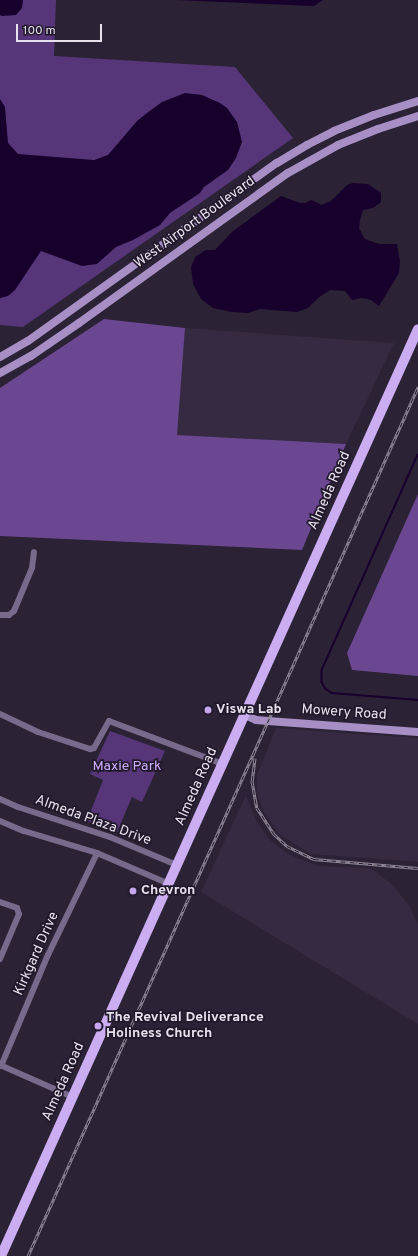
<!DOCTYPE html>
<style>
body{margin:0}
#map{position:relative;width:418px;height:1256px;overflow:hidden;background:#2b2235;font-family:Overpass,sans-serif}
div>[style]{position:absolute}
.built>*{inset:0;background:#352a42}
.green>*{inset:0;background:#563678}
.forest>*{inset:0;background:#6a4790}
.water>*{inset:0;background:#18002d}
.stream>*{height:1.5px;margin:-0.75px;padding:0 0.75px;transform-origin:0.75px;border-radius:0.75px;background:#18002d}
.street>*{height:6px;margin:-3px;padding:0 3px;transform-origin:3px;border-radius:3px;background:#786a8b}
.secondary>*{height:8px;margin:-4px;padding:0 4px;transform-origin:4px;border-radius:4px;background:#a78fc5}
.primary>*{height:10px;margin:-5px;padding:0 5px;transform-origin:5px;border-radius:5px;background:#cbadf1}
.rail>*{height:3px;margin-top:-1.5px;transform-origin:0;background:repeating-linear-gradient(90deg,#21192b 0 4.5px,#908898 0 9px);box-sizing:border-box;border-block:1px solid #908898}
.dots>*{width:11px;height:11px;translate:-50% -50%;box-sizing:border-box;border:2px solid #21192b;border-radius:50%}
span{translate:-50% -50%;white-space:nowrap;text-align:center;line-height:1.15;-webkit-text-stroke:3.5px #21192b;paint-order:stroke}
.street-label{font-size:14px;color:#e7e1ee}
.poi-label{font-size:14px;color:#e7e1ee;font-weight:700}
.left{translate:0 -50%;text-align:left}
.park-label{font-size:14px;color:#cfabfd}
.scale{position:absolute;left:16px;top:24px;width:86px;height:18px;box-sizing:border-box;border:2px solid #e7e1ee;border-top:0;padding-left:5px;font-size:12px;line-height:14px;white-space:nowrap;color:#e7e1ee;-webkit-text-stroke:3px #21192b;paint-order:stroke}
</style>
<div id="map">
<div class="built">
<div style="clip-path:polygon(185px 328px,394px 343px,346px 444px,176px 435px)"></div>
<div style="clip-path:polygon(276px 728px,418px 738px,418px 862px,311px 854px,279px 834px,263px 811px,257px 793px,257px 775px)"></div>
<div style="clip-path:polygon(246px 795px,256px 820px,270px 840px,288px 854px,318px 866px,370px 868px,393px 885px,410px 907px,418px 924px,418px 1024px,201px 892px)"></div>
</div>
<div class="green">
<div style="clip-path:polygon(0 0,56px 0,54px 56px,235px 67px,293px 138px,23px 327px,0 325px)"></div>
<div style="clip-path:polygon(110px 731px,165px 751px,142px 802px,132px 797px,117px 832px,87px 821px,103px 780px,90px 774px)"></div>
</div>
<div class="forest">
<div style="clip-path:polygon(104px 319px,185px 328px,177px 435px,346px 444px,302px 550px,0 536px,0 388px)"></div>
<div style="clip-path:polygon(418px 494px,418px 676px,352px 670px,347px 653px)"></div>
</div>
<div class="water">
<div style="clip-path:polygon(0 0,23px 0,22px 8px,16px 15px,2px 16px,0 15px)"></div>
<div style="clip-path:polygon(176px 0,323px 0,314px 6px)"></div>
<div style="clip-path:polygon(185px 93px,202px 95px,220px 103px,227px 108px,237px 122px,242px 142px,236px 158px,228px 170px,204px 187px,200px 193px,170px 213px,160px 225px,133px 240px,116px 247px,97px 264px,82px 266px,41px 251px,15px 290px,8px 296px,0 298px,0 99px,5px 107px,8px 143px,18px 154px,94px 160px,108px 155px,137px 121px,147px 113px,162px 102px)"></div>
<div style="clip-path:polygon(353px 183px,368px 184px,381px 193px,381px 202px,373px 208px,363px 210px,360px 220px,359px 228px,365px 239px,379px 244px,397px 244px,400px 261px,399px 273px,379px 306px,371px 300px,362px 298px,352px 300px,345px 291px,330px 290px,318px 298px,308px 308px,297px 312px,260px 309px,248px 313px,232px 312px,213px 308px,201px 299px,193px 284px,191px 267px,195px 257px,206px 250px,215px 250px,233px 231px,281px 196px,300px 203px,305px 203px,311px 200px,322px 205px,331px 201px,347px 185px)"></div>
</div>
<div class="stream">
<div style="left:418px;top:455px;width:236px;rotate:114deg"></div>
<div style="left:322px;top:671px;width:11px;rotate:90deg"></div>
<div style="left:322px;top:682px;width:7px;rotate:63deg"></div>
<div style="left:325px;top:688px;width:9px;rotate:36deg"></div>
<div style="left:332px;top:693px;width:86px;rotate:4.7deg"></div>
</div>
<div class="street">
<div style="left:0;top:615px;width:9px"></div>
<div style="left:9px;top:615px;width:6px;rotate:-39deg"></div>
<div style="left:14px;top:611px;width:47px;rotate:-67.3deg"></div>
<div style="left:32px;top:568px;width:16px;rotate:-83deg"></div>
<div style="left:0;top:714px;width:42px;rotate:25.3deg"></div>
<div style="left:38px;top:732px;width:55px;rotate:18.1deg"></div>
<div style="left:90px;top:749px;width:4px;rotate:-14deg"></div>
<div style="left:94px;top:748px;width:31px;rotate:-61deg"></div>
<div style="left:109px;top:721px;width:122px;rotate:20.7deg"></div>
<div style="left:0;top:799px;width:20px;rotate:24deg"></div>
<div style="left:18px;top:807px;width:97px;rotate:18.1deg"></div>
<div style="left:110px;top:837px;width:73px;rotate:22.7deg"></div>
<div style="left:0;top:821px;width:26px;rotate:23deg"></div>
<div style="left:24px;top:831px;width:76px;rotate:16.8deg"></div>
<div style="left:97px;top:853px;width:78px;rotate:23.3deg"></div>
<div style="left:0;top:902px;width:18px;rotate:19deg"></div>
<div style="left:17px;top:908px;width:6px;rotate:72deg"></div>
<div style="left:19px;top:914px;width:49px;rotate:112.9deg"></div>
<div style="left:0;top:1065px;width:80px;rotate:23.7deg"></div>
<div style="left:1px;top:1066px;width:121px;rotate:-67.1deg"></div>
<div style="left:48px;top:955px;width:113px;rotate:-64.3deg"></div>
</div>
<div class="secondary">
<div style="left:0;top:357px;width:32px;rotate:-30deg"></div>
<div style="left:28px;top:341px;width:306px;rotate:-35.6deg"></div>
<div style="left:277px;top:163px;width:35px;rotate:-31deg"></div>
<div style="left:307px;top:145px;width:30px;rotate:-27deg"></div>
<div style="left:334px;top:131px;width:43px;rotate:-21.8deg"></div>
<div style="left:374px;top:115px;width:46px;rotate:-17.7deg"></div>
<div style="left:0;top:373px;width:35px;rotate:-29deg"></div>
<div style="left:31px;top:356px;width:58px;rotate:-34.5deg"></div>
<div style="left:79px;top:323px;width:257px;rotate:-35.7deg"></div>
<div style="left:288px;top:173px;width:57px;rotate:-29.2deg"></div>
<div style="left:338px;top:145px;width:43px;rotate:-21.8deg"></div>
<div style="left:378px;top:129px;width:42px;rotate:-18deg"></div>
<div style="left:245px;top:715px;width:12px;rotate:24deg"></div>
<div style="left:256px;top:720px;width:12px;rotate:5deg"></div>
<div style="left:268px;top:721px;width:150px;rotate:4.2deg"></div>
</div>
<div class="primary">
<div style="left:1px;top:1256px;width:1016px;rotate:-65.78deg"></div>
</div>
<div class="rail">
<div style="left:255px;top:758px;width:23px;rotate:97deg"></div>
<div style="left:252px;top:781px;width:27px;rotate:80deg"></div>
<div style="left:257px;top:808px;width:31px;rotate:57deg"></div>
<div style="left:274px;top:834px;width:18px;rotate:43deg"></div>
<div style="left:287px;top:846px;width:30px;rotate:26deg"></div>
<div style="left:314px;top:859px;width:104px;rotate:4.9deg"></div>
<div style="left:28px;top:1256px;width:953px;rotate:-65.83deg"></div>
</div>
<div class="dots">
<div style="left:208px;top:710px;background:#c7a6f0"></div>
<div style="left:133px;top:891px;background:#c7a6f0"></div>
<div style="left:98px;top:1026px;background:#c7a6f0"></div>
</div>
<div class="street-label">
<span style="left:195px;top:223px;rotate:-36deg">West Airport Boulevard</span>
<span style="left:330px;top:491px;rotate:-66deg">Almeda Road</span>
<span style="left:344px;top:713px;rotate:4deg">Mowery Road</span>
<span style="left:197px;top:787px;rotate:-66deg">Almeda Road</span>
<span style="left:93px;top:821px;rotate:20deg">Almeda Plaza Drive</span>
<span style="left:37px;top:954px;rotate:-66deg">Kirkgard Drive</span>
<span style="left:64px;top:1082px;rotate:-66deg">Almeda Road</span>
</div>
<div class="poi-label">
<span class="left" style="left:216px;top:710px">Viswa Lab</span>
<span class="left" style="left:141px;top:891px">Chevron</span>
<span class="left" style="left:106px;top:1026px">The Revival Deliverance<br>Holiness Church</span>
</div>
<div class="park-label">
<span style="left:127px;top:767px">Maxie Park</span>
</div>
<div class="scale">100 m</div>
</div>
